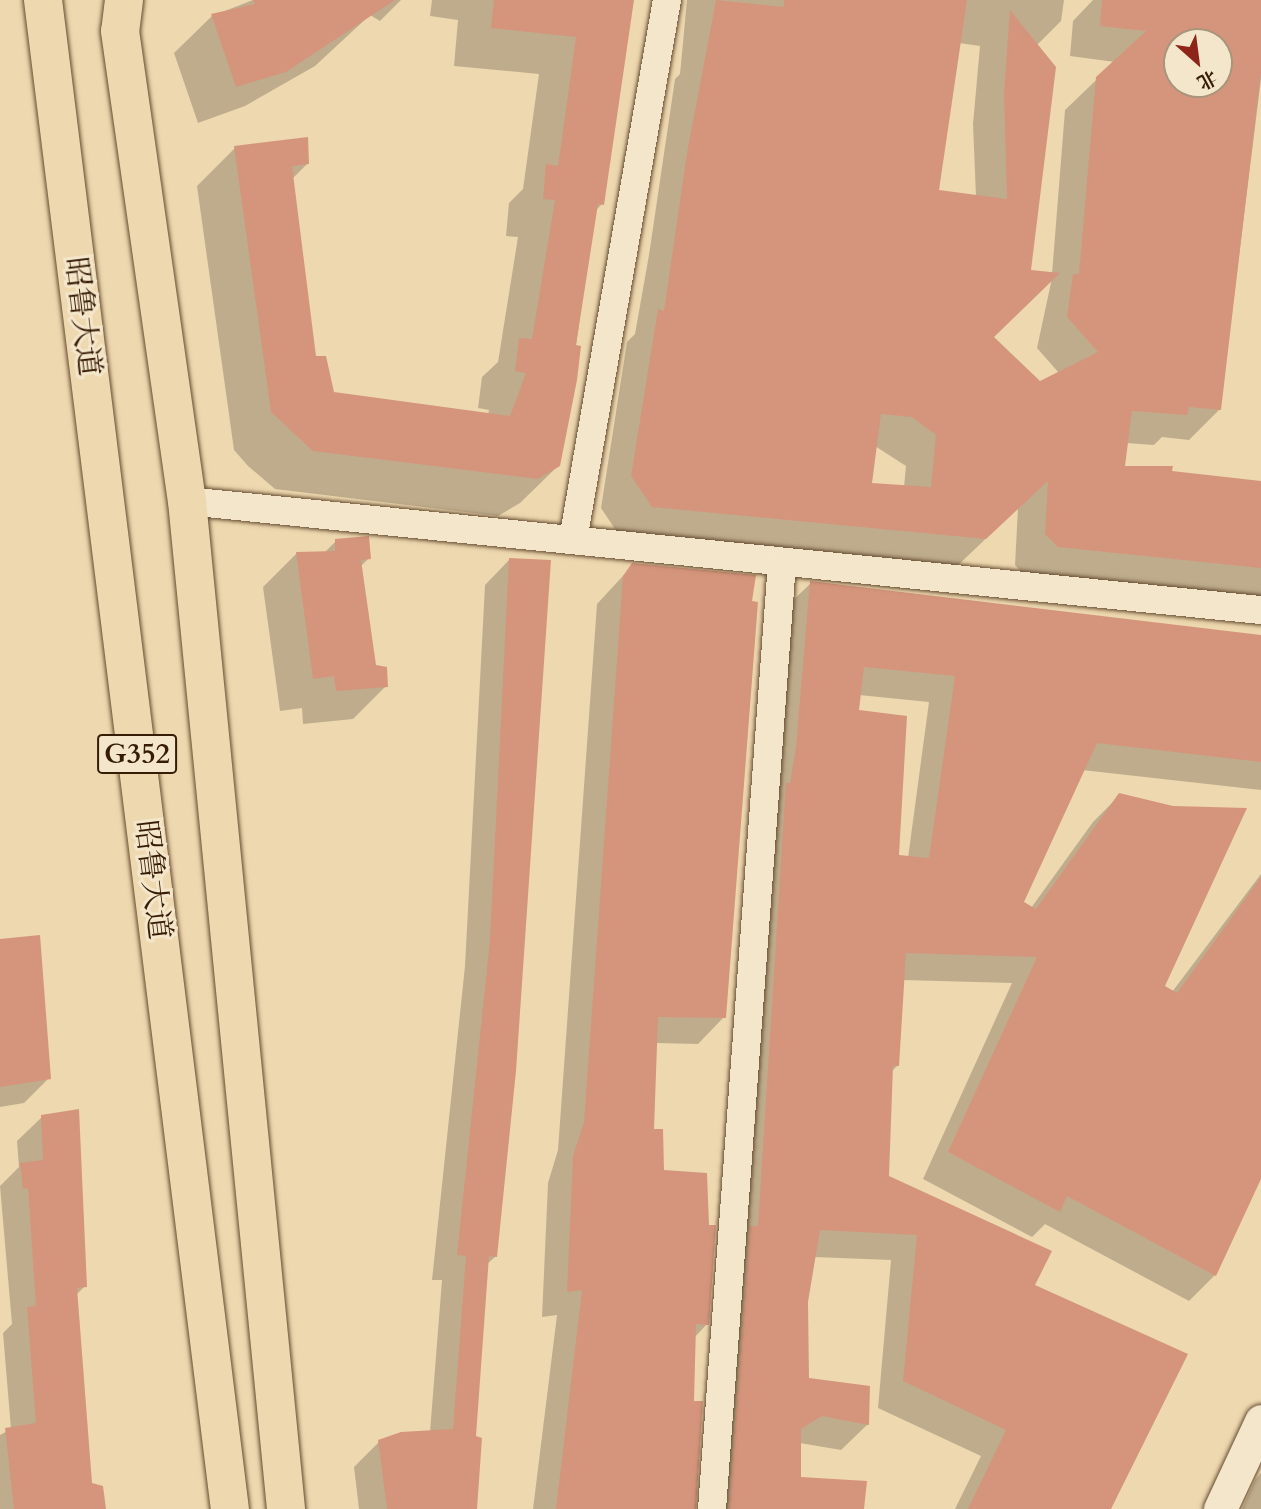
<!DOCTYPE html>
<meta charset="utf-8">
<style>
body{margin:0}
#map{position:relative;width:1261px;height:1509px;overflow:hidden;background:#eed8af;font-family:Cardo,"Noto Serif SC",serif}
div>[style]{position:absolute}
.shadow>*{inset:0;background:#0003}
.building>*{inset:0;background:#d5957c}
.roads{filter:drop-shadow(0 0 2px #654b30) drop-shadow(0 0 2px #654b30)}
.minor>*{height:28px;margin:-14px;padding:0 14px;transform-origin:14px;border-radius:14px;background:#f4e6cb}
.tertiary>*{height:33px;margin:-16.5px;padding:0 16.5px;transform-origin:16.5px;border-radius:16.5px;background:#f4e6cb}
.trunk>*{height:38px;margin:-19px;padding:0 19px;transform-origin:19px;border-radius:19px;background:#eed8af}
span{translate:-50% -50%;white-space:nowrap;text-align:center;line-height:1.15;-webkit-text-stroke:6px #f4e6cb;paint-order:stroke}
.shield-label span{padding:2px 5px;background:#f4e6cb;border:2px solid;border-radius:5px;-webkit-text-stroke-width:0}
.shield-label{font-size:28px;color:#371c05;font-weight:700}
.street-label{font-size:30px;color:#371c05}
.north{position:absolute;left:1163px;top:28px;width:70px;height:70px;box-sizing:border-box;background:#f4e6cb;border:2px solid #a8957c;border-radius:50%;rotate:152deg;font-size:19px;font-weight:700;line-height:28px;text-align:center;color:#371c05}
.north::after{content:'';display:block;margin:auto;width:24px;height:32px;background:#8f2418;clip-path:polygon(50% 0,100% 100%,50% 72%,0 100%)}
</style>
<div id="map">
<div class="shadow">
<div style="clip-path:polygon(253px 0,401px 0,380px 21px,370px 15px,315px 66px,245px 106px,198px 123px,174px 53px,212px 16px)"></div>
<div style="clip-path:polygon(432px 0,633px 0,602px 204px,595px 211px,559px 465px,520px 503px,498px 516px,275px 489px,248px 466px,234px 450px,197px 186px,235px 148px,307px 164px,292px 179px,315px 358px,333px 394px,488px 415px,489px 410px,478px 408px,482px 377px,498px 362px,518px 237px,506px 236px,509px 203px,523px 189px,539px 74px,454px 66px,458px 20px,430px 16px)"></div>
<div style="clip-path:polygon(evenodd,687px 0,1064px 0,1061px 21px,1037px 45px,1029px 271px,1052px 274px,1065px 110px,1115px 62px,1070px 56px,1073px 21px,1093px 0,1261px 0,1261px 79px,1220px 409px,1189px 440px,1162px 437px,1154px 445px,1126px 443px,1123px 468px,1261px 482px,1261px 600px,1027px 578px,1015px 565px,1018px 508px,954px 569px,621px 538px,601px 508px,627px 342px,635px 334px,649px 255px,675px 79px,680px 74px,687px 0,1177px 42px,1219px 42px,1219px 84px,1177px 84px,1177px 42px,687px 0,959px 43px,980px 46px,973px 124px,976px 197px,937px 192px,959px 43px,687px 0,1052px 278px,1037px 348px,1059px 373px,1039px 383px,992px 338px,1052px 278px,687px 0,875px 446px,906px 466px,904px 487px,870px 485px,875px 446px)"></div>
<div style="clip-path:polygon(336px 541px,369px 558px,360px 567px,374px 666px,386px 686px,353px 719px,303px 724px,302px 708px,280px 711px,263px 587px,296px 554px,324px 553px)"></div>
<div style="clip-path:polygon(510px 559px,496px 1256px,486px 1265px,475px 1437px,475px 1509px,359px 1509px,354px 1467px,379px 1442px,430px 1432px,442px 1280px,432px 1280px,465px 966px,485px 585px)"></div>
<div style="clip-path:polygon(633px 565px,750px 603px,724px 1017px,698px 1044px,655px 1043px,652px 1130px,707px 1324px,694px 1338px,694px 1509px,533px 1509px,557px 1315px,542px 1317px,548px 1183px,558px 1150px,597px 604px)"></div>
<div style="clip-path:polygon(evenodd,811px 583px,1261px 637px,1261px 790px,1082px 770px,1022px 903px,1031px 908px,1093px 822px,1120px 795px,1162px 987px,1172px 992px,1261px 874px,1261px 1175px,1215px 1275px,1189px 1301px,1045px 1224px,1032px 1237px,923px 1179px,1012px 983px,903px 980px,897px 1066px,891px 1072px,887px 1177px,1032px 1286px,1111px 1509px,955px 1509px,981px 1456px,878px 1408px,891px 1260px,814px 1257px,807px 1302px,808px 1380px,868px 1424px,841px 1450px,800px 1443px,800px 1478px,864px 1509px,705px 1509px,784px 609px,811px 583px,859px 695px,929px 702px,908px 858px,897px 857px,857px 712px,859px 695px)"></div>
<div style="clip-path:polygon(0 941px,49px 1078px,24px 1103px,0 1107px)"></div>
<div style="clip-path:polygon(42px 1117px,85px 1286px,76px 1295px,90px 1485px,103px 1509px,0 1509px,0 1435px,11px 1429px,3px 1333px,12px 1324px,0 1186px,19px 1167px,17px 1141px)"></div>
<div style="clip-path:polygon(1261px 1473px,1261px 1509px,1242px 1509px,1255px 1480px)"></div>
</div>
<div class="building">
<div style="clip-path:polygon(253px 0,395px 0,286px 72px,236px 87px,211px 14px,255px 4px)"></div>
<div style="clip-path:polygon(494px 0,634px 0,604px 205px,598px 204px,576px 345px,581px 346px,577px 380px,560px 466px,538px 479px,313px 451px,271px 412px,234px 146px,308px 137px,309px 164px,292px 166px,316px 356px,326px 356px,334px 392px,510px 416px,526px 373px,515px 371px,519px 338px,532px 339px,555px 200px,543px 199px,546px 164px,558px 166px,576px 37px,491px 28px)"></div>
<div style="clip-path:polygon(evenodd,716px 0,784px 7px,784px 0,967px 0,939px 190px,1007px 199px,1004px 92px,1010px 10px,1056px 67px,1031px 270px,1060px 273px,994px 337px,1040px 381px,1098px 352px,1067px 317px,1073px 274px,1079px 274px,1096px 77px,1146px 31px,1100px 26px,1102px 0,1261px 0,1261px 72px,1221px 410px,1189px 407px,1187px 415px,1132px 411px,1125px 466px,1173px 466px,1172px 471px,1261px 481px,1261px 568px,1058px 547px,1045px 534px,1048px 481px,986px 539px,652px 507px,631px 476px,658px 309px,664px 311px,687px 153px,716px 0,1177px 42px,1219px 42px,1219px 84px,1177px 84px,1177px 42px,716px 0,881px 414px,912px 417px,936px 435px,931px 487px,872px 483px,881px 414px)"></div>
<div style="clip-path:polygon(369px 536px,371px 559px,361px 560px,376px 665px,387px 667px,388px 687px,336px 691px,334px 676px,313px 679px,296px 552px,335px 551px,335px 539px)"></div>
<div style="clip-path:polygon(509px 558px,551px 560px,516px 1071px,497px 1257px,489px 1256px,476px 1436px,482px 1438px,477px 1509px,387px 1509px,378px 1440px,401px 1432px,453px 1429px,466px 1256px,457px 1255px,490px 940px)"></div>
<div style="clip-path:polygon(632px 563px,756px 575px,752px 601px,758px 602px,726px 1018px,658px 1017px,654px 1129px,663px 1129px,664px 1170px,707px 1173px,709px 1225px,716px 1225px,709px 1325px,696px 1324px,694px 1401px,703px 1401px,696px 1509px,556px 1509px,582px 1290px,567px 1292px,573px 1156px,584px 1122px,623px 576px)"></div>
<div style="clip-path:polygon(evenodd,810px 581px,1261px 635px,1261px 762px,1097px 743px,1024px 902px,1036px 909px,1119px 793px,1173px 806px,1247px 808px,1165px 986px,1177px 993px,1261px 877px,1261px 1179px,1216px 1276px,1067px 1196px,1060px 1212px,948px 1152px,1037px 957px,906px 953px,899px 1066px,893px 1066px,889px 1176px,1052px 1251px,1035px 1285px,1188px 1354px,1111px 1509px,968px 1509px,1006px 1430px,903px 1381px,917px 1235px,820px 1230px,808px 1302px,809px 1378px,870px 1386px,869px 1425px,822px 1416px,801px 1429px,801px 1477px,867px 1481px,864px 1509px,729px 1509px,750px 1226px,758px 1226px,786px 783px,790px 783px,796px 747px,810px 581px,864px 667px,955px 676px,929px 858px,899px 855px,907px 716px,859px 710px,864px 667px)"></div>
<div style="clip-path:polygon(40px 935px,51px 1079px,0 1087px,0 939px)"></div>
<div style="clip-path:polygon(79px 1109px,87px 1287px,77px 1288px,92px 1483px,103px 1486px,106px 1509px,14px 1509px,5px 1428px,36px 1423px,27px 1307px,36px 1306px,28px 1188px,23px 1189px,20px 1163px,43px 1160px,41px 1115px)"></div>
</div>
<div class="roads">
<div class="minor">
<div style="left:187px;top:501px;width:1080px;rotate:5.8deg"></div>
<div style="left:573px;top:540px;width:548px;rotate:-80.13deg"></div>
<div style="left:712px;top:1509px;width:950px;rotate:-85.77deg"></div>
</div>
<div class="tertiary">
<div style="left:1220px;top:1509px;width:97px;rotate:-65deg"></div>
</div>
<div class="trunk">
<div style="left:43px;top:0;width:1521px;rotate:82.94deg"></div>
<div style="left:124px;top:0;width:31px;rotate:97deg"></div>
<div style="left:120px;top:31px;width:475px;rotate:81.9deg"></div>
<div style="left:187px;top:501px;width:1013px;rotate:84.39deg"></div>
</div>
</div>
<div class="shield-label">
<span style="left:137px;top:754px">G352</span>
</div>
<div class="street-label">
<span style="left:82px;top:317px;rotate:83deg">昭鲁大道</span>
<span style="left:152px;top:880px;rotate:83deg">昭鲁大道</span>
</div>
<div class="north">北</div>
</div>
